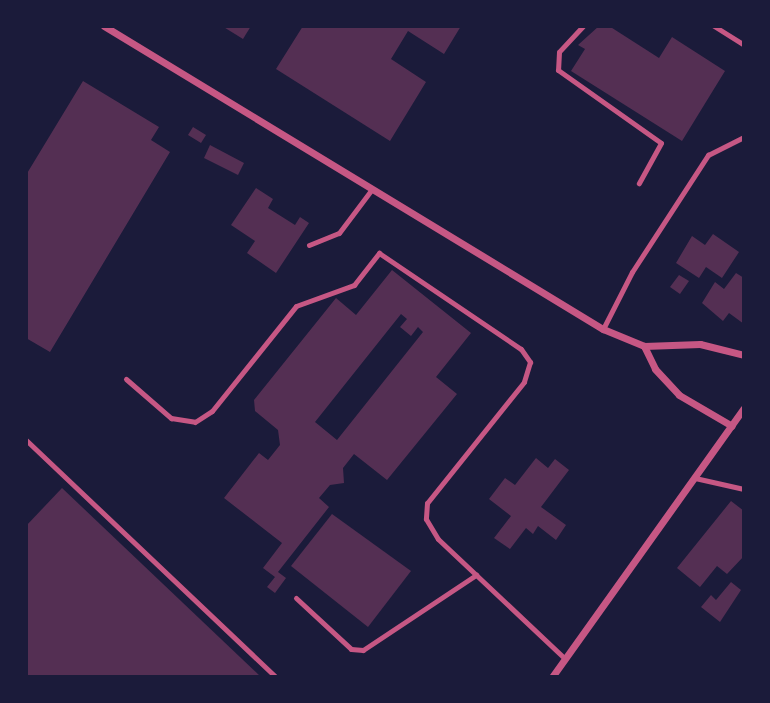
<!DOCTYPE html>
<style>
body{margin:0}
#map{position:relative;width:770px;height:703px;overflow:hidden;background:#1b1b3a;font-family:"Fira Sans Condensed",sans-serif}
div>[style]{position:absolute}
.building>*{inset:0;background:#542f53}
.service>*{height:5px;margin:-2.5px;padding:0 2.5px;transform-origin:2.5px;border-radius:2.5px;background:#c65784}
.minor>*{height:7px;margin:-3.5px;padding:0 3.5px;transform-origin:3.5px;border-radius:3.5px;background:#c65784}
span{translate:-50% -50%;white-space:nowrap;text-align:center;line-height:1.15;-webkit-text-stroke:5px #1b1b3a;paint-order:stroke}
.frame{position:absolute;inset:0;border:28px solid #1b1b3a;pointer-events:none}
</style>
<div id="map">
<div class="building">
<div style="clip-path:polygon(222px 26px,251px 26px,243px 39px)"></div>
<div style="clip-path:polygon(303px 26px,461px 26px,444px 54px,408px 31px,391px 59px,426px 82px,390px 141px,276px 69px)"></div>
<div style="clip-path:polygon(599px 26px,609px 26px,659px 58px,672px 37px,725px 71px,682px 141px,571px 71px,585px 49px,578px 45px)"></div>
<div style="clip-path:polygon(83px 81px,159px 127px,151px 140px,170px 152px,50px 352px,26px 338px,26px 175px)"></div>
<div style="clip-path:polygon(193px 127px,206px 135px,201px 143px,188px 135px)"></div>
<div style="clip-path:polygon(210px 145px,244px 163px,238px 175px,204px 158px)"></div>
<div style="clip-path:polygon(256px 188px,273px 199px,268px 208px,295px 225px,300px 217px,309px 223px,276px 273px,247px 253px,255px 241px,231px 225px)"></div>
<div style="clip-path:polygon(713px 234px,739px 252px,722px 278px,706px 267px,699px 278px,676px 263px,692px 236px,705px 245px)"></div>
<div style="clip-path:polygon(evenodd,392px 270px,471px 333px,436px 377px,457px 394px,387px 480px,354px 454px,343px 468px,344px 483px,330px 485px,319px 498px,329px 507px,278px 572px,286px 578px,275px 593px,267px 587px,275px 577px,263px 568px,282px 543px,224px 498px,259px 453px,268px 460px,280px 445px,278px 430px,255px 411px,254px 400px,336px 298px,356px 315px,392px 270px,401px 314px,407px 319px,400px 327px,411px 336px,418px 327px,423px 332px,337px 440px,315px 422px,401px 314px)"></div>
<div style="clip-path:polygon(736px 273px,744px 278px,744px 324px,729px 313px,723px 321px,702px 303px,715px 282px,724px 289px)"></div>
<div style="clip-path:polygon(679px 275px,689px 281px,680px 294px,670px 287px)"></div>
<div style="clip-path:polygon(536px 458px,548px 468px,555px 459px,569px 470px,541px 507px,566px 525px,556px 540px,538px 526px,533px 534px,526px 528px,510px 549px,494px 538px,511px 516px,489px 499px,505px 478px,515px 485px)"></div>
<div style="clip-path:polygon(62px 488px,261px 677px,26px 677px,26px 526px)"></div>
<div style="clip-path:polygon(731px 501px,744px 511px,744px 556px,727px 574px,717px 566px,700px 587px,677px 568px)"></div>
<div style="clip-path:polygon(332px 514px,411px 571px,368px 627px,291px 566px)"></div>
<div style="clip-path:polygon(731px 582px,741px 590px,720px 622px,701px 607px,711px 595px,716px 600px)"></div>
</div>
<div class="service">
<div style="left:583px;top:26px;width:35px;rotate:133deg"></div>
<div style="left:559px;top:52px;width:18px;rotate:93deg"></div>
<div style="left:558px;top:70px;width:126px;rotate:35.3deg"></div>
<div style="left:661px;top:143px;width:46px;rotate:118.8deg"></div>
<div style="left:714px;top:26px;width:36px;rotate:32deg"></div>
<div style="left:309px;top:245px;width:32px;rotate:-22deg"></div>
<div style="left:339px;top:233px;width:55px;rotate:-53.1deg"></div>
<div style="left:603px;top:329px;width:64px;rotate:-63deg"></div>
<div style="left:632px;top:272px;width:140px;rotate:-57deg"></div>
<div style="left:708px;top:155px;width:40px;rotate:-26.6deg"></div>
<div style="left:126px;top:379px;width:60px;rotate:40.9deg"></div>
<div style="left:171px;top:418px;width:24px;rotate:9deg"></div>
<div style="left:195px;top:422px;width:20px;rotate:-33deg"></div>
<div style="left:212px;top:411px;width:134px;rotate:-51.3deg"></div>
<div style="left:296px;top:306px;width:62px;rotate:-19.9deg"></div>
<div style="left:354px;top:285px;width:41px;rotate:-52deg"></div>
<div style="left:379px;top:253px;width:171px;rotate:34.1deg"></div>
<div style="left:521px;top:349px;width:16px;rotate:55deg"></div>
<div style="left:530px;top:362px;width:21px;rotate:107deg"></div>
<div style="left:524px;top:382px;width:155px;rotate:128.7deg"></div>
<div style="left:427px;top:503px;width:16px;rotate:94deg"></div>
<div style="left:426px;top:519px;width:23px;rotate:59deg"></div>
<div style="left:438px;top:539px;width:172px;rotate:43.3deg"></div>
<div style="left:26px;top:440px;width:344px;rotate:43.5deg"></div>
<div style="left:695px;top:478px;width:50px;rotate:12.7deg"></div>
<div style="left:296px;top:598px;width:75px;rotate:42.8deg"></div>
<div style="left:351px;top:649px;width:12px;rotate:5deg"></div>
<div style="left:363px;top:650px;width:136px;rotate:-33.6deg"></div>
</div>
<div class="minor">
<div style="left:104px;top:26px;width:584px;rotate:31.27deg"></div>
<div style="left:603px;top:329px;width:44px;rotate:22.5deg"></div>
<div style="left:644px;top:346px;width:56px;rotate:-2deg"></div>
<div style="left:700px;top:344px;width:45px;rotate:14deg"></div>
<div style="left:644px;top:346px;width:25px;rotate:64deg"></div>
<div style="left:655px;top:369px;width:35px;rotate:47deg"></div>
<div style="left:679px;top:395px;width:61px;rotate:30.3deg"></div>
<div style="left:552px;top:677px;width:330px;rotate:-54.5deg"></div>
</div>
<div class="frame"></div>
</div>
